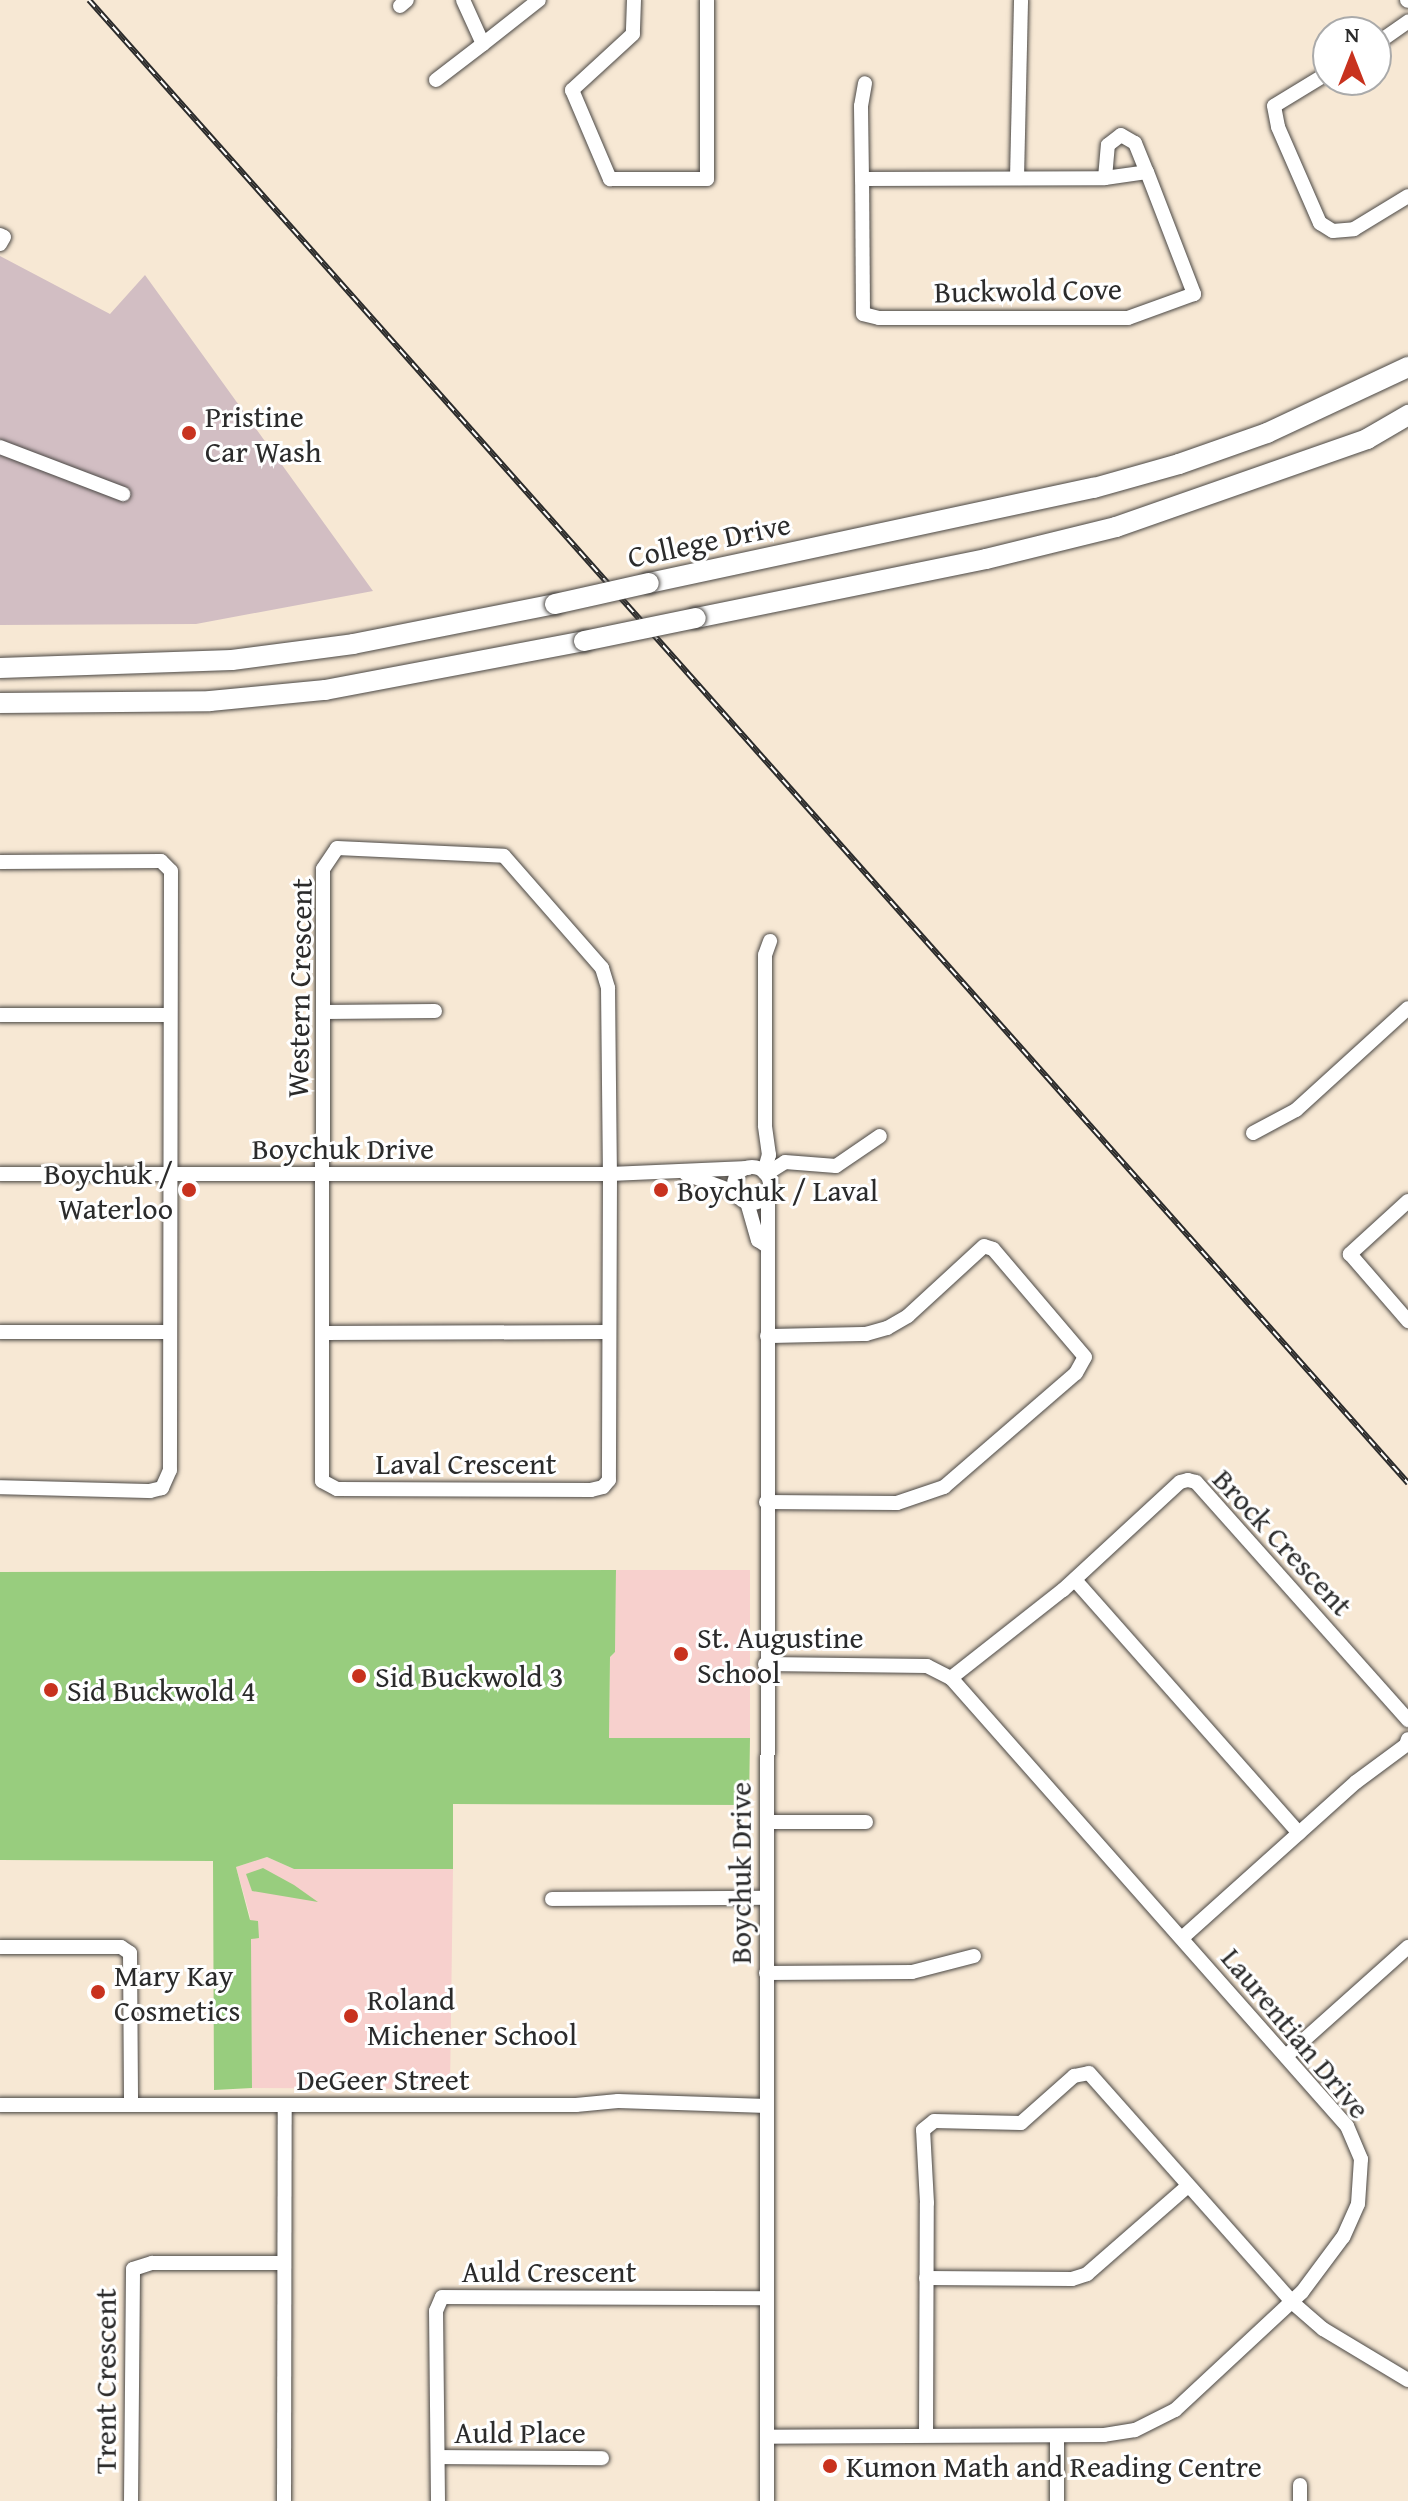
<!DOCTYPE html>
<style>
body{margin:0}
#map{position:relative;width:1408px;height:2501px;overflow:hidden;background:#f7e8d4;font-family:"Gentium Book Plus",serif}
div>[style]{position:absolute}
.built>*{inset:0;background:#f7d0cd}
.industrial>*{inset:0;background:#d2bec3}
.green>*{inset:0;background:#98cd7e}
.roads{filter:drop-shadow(0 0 2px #4a4744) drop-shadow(0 0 2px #4a4744)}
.minor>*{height:14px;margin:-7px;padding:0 7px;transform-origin:7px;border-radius:7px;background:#fff}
.minor>.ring{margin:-7px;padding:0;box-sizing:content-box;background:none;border:14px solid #fff;border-radius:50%}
.highway>*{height:20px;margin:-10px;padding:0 10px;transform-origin:10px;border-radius:10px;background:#fff}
.rail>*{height:6px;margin-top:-3px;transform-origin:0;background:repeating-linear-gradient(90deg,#fff 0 9px,#2b2b2b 0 18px);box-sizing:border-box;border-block:2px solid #2b2b2b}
.bridges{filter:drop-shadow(0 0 2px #4a4744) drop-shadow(0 0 2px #4a4744)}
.highway-bridge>*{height:20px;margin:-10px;padding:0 10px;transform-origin:10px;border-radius:10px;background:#fff}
.dots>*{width:22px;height:22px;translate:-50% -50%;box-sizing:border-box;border:4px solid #fff;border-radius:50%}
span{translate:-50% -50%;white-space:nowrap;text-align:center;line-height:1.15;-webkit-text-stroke:6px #fff;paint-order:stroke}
.street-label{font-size:30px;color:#2b2b2b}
.poi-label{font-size:30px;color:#2b2b2b}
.left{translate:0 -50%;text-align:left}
.right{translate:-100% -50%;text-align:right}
.north{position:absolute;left:1312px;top:16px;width:80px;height:80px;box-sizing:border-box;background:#fff;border:2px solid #aaa;border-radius:50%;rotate:0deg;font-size:22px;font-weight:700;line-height:32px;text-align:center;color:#2b2b2b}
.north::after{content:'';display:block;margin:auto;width:28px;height:36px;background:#c8321e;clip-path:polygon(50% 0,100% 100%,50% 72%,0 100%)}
</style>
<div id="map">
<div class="built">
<div style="clip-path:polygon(616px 1570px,750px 1570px,750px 1738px,609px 1738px,610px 1657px,615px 1652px)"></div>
<div style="clip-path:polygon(267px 1857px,294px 1869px,453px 1869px,450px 2089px,252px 2088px,250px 1916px,236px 1867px)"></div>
</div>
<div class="industrial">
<div style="clip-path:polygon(0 256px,110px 314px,145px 275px,373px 591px,196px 624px,0 625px)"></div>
</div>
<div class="green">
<div style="clip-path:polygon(616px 1570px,615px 1652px,610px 1657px,609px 1738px,750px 1738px,749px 1805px,453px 1804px,453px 1869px,294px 1869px,267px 1857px,236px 1867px,250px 1920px,258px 1921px,259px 1938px,251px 1939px,252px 2088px,214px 2090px,213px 1861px,0 1860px,0 1572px)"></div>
<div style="clip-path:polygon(263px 1868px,294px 1885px,318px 1902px,252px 1891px,246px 1874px)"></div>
</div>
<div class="roads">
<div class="minor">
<div style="left:463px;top:0;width:48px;rotate:65.6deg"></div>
<div style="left:483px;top:44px;width:71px;rotate:-38.2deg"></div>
<div style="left:634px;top:0;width:34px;rotate:92deg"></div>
<div style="left:633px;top:34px;width:83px;rotate:137.4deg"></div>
<div style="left:572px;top:90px;width:97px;rotate:66.9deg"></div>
<div style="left:610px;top:179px;width:97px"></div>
<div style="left:707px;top:179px;width:179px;rotate:-90deg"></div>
<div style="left:1407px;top:0;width:1px;rotate:45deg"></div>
<div style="left:400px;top:6px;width:9px;rotate:-41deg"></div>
<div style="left:1376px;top:44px;width:39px;rotate:-35deg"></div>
<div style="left:1328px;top:73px;width:63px;rotate:148.6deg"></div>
<div style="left:1274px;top:106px;width:21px;rotate:79deg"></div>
<div style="left:1278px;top:127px;width:105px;rotate:66.4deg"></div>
<div style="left:1320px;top:223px;width:15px;rotate:32deg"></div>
<div style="left:1333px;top:231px;width:21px;rotate:-5deg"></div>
<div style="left:1354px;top:229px;width:63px;rotate:-31.4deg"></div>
<div style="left:436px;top:80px;width:59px;rotate:-37.5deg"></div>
<div style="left:1147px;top:172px;width:131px;rotate:68.9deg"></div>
<div style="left:1194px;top:294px;width:70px;rotate:160deg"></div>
<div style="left:1128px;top:318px;width:249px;rotate:180deg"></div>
<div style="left:879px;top:318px;width:16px;rotate:-166deg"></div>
<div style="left:863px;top:314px;width:135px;rotate:-90.4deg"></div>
<div style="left:862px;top:179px;width:243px;rotate:-0.2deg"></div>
<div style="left:1105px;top:178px;width:42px;rotate:-8.1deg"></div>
<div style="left:1017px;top:178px;width:178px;rotate:-88.7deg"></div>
<div style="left:1105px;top:178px;width:33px;rotate:-85deg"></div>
<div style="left:1108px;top:145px;width:16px;rotate:-38deg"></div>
<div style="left:1121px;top:135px;width:16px;rotate:30deg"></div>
<div style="left:1135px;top:143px;width:31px;rotate:68deg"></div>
<div style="left:862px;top:179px;width:73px;rotate:-90.8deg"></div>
<div style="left:861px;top:106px;width:23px;rotate:-80deg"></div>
<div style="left:0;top:235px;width:4px;rotate:27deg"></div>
<div style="left:4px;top:237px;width:8px;rotate:120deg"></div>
<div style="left:0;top:447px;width:132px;rotate:20.9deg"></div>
<div style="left:337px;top:848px;width:167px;rotate:2.7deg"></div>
<div style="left:504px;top:856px;width:149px;rotate:48.8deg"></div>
<div style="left:602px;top:968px;width:21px;rotate:73deg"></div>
<div style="left:608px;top:988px;width:186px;rotate:89.4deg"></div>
<div style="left:610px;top:1174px;width:306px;rotate:90.2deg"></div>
<div style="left:609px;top:1480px;width:9px;rotate:131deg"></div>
<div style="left:603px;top:1487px;width:12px;rotate:166deg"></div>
<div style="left:591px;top:1490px;width:254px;rotate:-179.8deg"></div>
<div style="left:337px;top:1489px;width:17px;rotate:-152deg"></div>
<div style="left:322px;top:1481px;width:612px;rotate:-89.91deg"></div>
<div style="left:323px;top:869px;width:25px;rotate:-56deg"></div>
<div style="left:0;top:862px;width:161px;rotate:-0.4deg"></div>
<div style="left:161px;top:861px;width:14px;rotate:45deg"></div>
<div style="left:171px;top:871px;width:599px;rotate:90.1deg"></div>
<div style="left:170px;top:1470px;width:20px;rotate:114deg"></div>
<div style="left:162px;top:1488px;width:12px;rotate:166deg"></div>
<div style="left:150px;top:1491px;width:150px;rotate:-178.5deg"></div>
<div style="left:324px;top:1012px;width:111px;rotate:-0.5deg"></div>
<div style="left:0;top:1015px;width:170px"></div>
<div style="left:1253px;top:1133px;width:49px;rotate:-28.1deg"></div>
<div style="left:1296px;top:1110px;width:151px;rotate:-42.3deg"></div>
<div class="ring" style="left:734px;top:1167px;width:22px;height:22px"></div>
<div style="left:764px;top:1172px;width:18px;rotate:-74deg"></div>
<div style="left:769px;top:1155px;width:30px;rotate:-98deg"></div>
<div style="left:765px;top:1125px;width:170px;rotate:-90deg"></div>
<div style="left:765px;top:955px;width:15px;rotate:-70deg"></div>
<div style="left:0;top:1174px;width:610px"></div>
<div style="left:610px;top:1174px;width:138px;rotate:-2.5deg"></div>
<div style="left:686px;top:1174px;width:52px;rotate:20.2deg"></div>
<div style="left:766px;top:1174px;width:22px;rotate:-32deg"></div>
<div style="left:785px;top:1162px;width:51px;rotate:4.5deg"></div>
<div style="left:836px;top:1166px;width:53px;rotate:-34.3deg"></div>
<div style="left:1408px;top:1201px;width:79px;rotate:137.6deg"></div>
<div style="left:1350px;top:1254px;width:89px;rotate:49.1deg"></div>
<div style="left:747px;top:1202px;width:40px;rotate:74deg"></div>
<div style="left:758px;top:1240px;width:11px;rotate:34deg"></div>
<div style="left:0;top:1332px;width:170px"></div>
<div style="left:325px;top:1333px;width:283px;rotate:-0.2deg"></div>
<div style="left:766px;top:1502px;width:131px;rotate:0.4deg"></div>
<div style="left:897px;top:1503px;width:50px;rotate:-18.8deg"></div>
<div style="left:944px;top:1487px;width:174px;rotate:-40.8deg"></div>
<div style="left:1076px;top:1373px;width:18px;rotate:-61deg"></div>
<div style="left:1085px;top:1357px;width:142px;rotate:-130.4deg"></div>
<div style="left:993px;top:1249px;width:9px;rotate:-162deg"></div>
<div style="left:984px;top:1246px;width:103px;rotate:137.4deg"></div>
<div style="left:908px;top:1316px;width:24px;rotate:150deg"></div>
<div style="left:887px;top:1328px;width:22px;rotate:164deg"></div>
<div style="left:866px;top:1334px;width:99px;rotate:178.8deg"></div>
<div style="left:1075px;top:1580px;width:338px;rotate:48.5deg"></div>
<div style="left:765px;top:1664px;width:162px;rotate:0.7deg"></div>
<div style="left:927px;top:1666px;width:27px;rotate:27deg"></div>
<div style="left:951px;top:1678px;width:598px;rotate:48.53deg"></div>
<div style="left:1347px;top:2126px;width:36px;rotate:67deg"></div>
<div style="left:1361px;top:2159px;width:45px;rotate:93.8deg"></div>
<div style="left:1358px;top:2204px;width:36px;rotate:114deg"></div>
<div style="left:1343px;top:2237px;width:69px;rotate:126.7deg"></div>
<div style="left:1302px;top:2292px;width:173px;rotate:137.1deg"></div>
<div style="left:1175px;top:2410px;width:45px;rotate:153.4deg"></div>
<div style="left:1135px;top:2430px;width:31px;rotate:171deg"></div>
<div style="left:1104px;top:2435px;width:336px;rotate:179.7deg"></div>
<div style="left:951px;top:1678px;width:142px;rotate:-38.2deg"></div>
<div style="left:1063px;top:1590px;width:159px;rotate:-42.7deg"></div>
<div style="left:1180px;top:1482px;width:8px;rotate:-14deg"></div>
<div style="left:1188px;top:1480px;width:8px;rotate:14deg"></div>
<div style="left:1196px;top:1482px;width:319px;rotate:48.3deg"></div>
<div style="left:767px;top:1822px;width:99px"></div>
<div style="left:552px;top:1899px;width:214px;rotate:-0.3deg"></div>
<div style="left:1182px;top:1938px;width:234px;rotate:-41.9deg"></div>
<div style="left:1356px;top:1782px;width:62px;rotate:-36.5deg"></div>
<div style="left:1406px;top:1745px;width:6px;rotate:-72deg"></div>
<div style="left:0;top:1947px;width:121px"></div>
<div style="left:121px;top:1947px;width:11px;rotate:34deg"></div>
<div style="left:130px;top:1953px;width:152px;rotate:89.6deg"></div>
<div style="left:766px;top:1973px;width:146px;rotate:-0.4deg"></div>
<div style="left:912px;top:1972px;width:64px;rotate:-14.5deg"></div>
<div style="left:1286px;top:2056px;width:164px;rotate:-41.8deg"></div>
<div style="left:0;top:2105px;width:576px"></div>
<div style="left:576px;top:2105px;width:42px;rotate:-5.4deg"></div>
<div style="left:618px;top:2101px;width:149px;rotate:1.9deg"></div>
<div style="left:926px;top:2278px;width:146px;rotate:0.4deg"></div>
<div style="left:1072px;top:2279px;width:16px;rotate:-18deg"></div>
<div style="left:1087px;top:2274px;width:134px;rotate:-41.1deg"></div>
<div style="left:926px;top:2435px;width:232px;rotate:-89.8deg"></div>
<div style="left:927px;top:2203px;width:73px;rotate:-93.1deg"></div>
<div style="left:923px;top:2130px;width:14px;rotate:-39deg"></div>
<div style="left:934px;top:2121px;width:87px;rotate:1.3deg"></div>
<div style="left:1021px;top:2123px;width:71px;rotate:-41.6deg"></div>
<div style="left:1074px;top:2076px;width:15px;rotate:-11deg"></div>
<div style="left:1089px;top:2073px;width:307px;rotate:48.4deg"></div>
<div style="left:1293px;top:2303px;width:40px;rotate:41deg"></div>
<div style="left:1323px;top:2329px;width:99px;rotate:31deg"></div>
<div style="left:439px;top:2457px;width:163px;rotate:0.4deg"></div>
<div style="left:131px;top:2501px;width:232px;rotate:-89.5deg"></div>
<div style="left:133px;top:2269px;width:20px;rotate:-18deg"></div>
<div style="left:152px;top:2263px;width:132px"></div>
<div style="left:284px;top:2501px;width:396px;rotate:-89.9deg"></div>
<div style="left:438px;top:2501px;width:190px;rotate:-90.6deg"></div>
<div style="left:436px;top:2311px;width:15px;rotate:-67deg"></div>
<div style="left:442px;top:2297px;width:325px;rotate:0.2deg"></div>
<div style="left:767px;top:2501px;width:1308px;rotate:-89.96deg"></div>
<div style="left:1057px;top:2501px;width:65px;rotate:-90deg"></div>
<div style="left:1300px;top:2501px;width:16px;rotate:-90deg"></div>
</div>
<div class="highway">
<div style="left:649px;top:583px;width:455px;rotate:-12.1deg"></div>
<div style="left:1094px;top:488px;width:88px;rotate:-15.8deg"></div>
<div style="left:1179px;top:464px;width:93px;rotate:-19.4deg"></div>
<div style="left:1267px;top:433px;width:156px;rotate:-25.1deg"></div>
<div style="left:696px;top:618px;width:296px;rotate:-11.5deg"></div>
<div style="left:986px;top:559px;width:134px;rotate:-13.8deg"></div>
<div style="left:1116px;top:527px;width:266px;rotate:-19.3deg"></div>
<div style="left:1367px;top:439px;width:48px;rotate:-30.3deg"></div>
<div style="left:0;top:668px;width:232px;rotate:-2deg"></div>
<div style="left:232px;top:660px;width:122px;rotate:-7.5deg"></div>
<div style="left:353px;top:644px;width:206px;rotate:-11.2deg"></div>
<div style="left:0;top:703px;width:210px;rotate:-0.5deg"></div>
<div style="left:210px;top:701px;width:116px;rotate:-5.5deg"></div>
<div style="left:325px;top:690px;width:264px;rotate:-10.7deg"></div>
</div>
</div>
<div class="rail">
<div style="left:89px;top:0;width:1985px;rotate:48.35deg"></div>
</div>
<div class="bridges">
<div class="highway-bridge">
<div style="left:555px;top:604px;width:96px;rotate:-12.6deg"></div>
<div style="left:584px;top:641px;width:114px;rotate:-11.6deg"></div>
</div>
</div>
<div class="dots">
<div style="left:189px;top:433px;background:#c8321e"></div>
<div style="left:189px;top:1190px;background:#c8321e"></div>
<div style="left:661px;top:1190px;background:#c8321e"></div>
<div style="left:681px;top:1654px;background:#c8321e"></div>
<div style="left:359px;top:1676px;background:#c8321e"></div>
<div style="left:51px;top:1690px;background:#c8321e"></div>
<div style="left:98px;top:1992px;background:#c8321e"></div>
<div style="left:351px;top:2016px;background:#c8321e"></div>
<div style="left:830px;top:2466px;background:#c8321e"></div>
</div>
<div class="street-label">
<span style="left:1028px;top:290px;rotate:-1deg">Buckwold Cove</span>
<span style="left:709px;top:540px;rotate:-12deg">College Drive</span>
<span style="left:299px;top:988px;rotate:-89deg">Western Crescent</span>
<span style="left:343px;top:1148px">Boychuk Drive</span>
<span style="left:466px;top:1463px">Laval Crescent</span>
<span style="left:1283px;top:1542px;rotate:47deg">Brock Crescent</span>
<span style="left:740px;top:1873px;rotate:-90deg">Boychuk Drive</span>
<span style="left:1296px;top:2033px;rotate:50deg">Laurentian Drive</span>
<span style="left:383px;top:2079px">DeGeer Street</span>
<span style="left:549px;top:2271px">Auld Crescent</span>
<span style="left:105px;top:2381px;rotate:-90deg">Trent Crescent</span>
<span style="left:520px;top:2432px">Auld Place</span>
</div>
<div class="poi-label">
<span class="left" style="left:205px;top:433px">Pristine<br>Car Wash</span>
<span class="right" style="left:173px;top:1190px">Boychuk /<br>Waterloo</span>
<span class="left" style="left:677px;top:1190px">Boychuk / Laval</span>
<span class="left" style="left:697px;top:1654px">St. Augustine<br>School</span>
<span class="left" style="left:375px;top:1676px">Sid Buckwold 3</span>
<span class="left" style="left:67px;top:1690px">Sid Buckwold 4</span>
<span class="left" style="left:114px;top:1992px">Mary Kay<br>Cosmetics</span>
<span class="left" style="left:367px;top:2016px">Roland<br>Michener School</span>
<span class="left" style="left:846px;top:2466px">Kumon Math and Reading Centre</span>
</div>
<div class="north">N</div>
</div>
